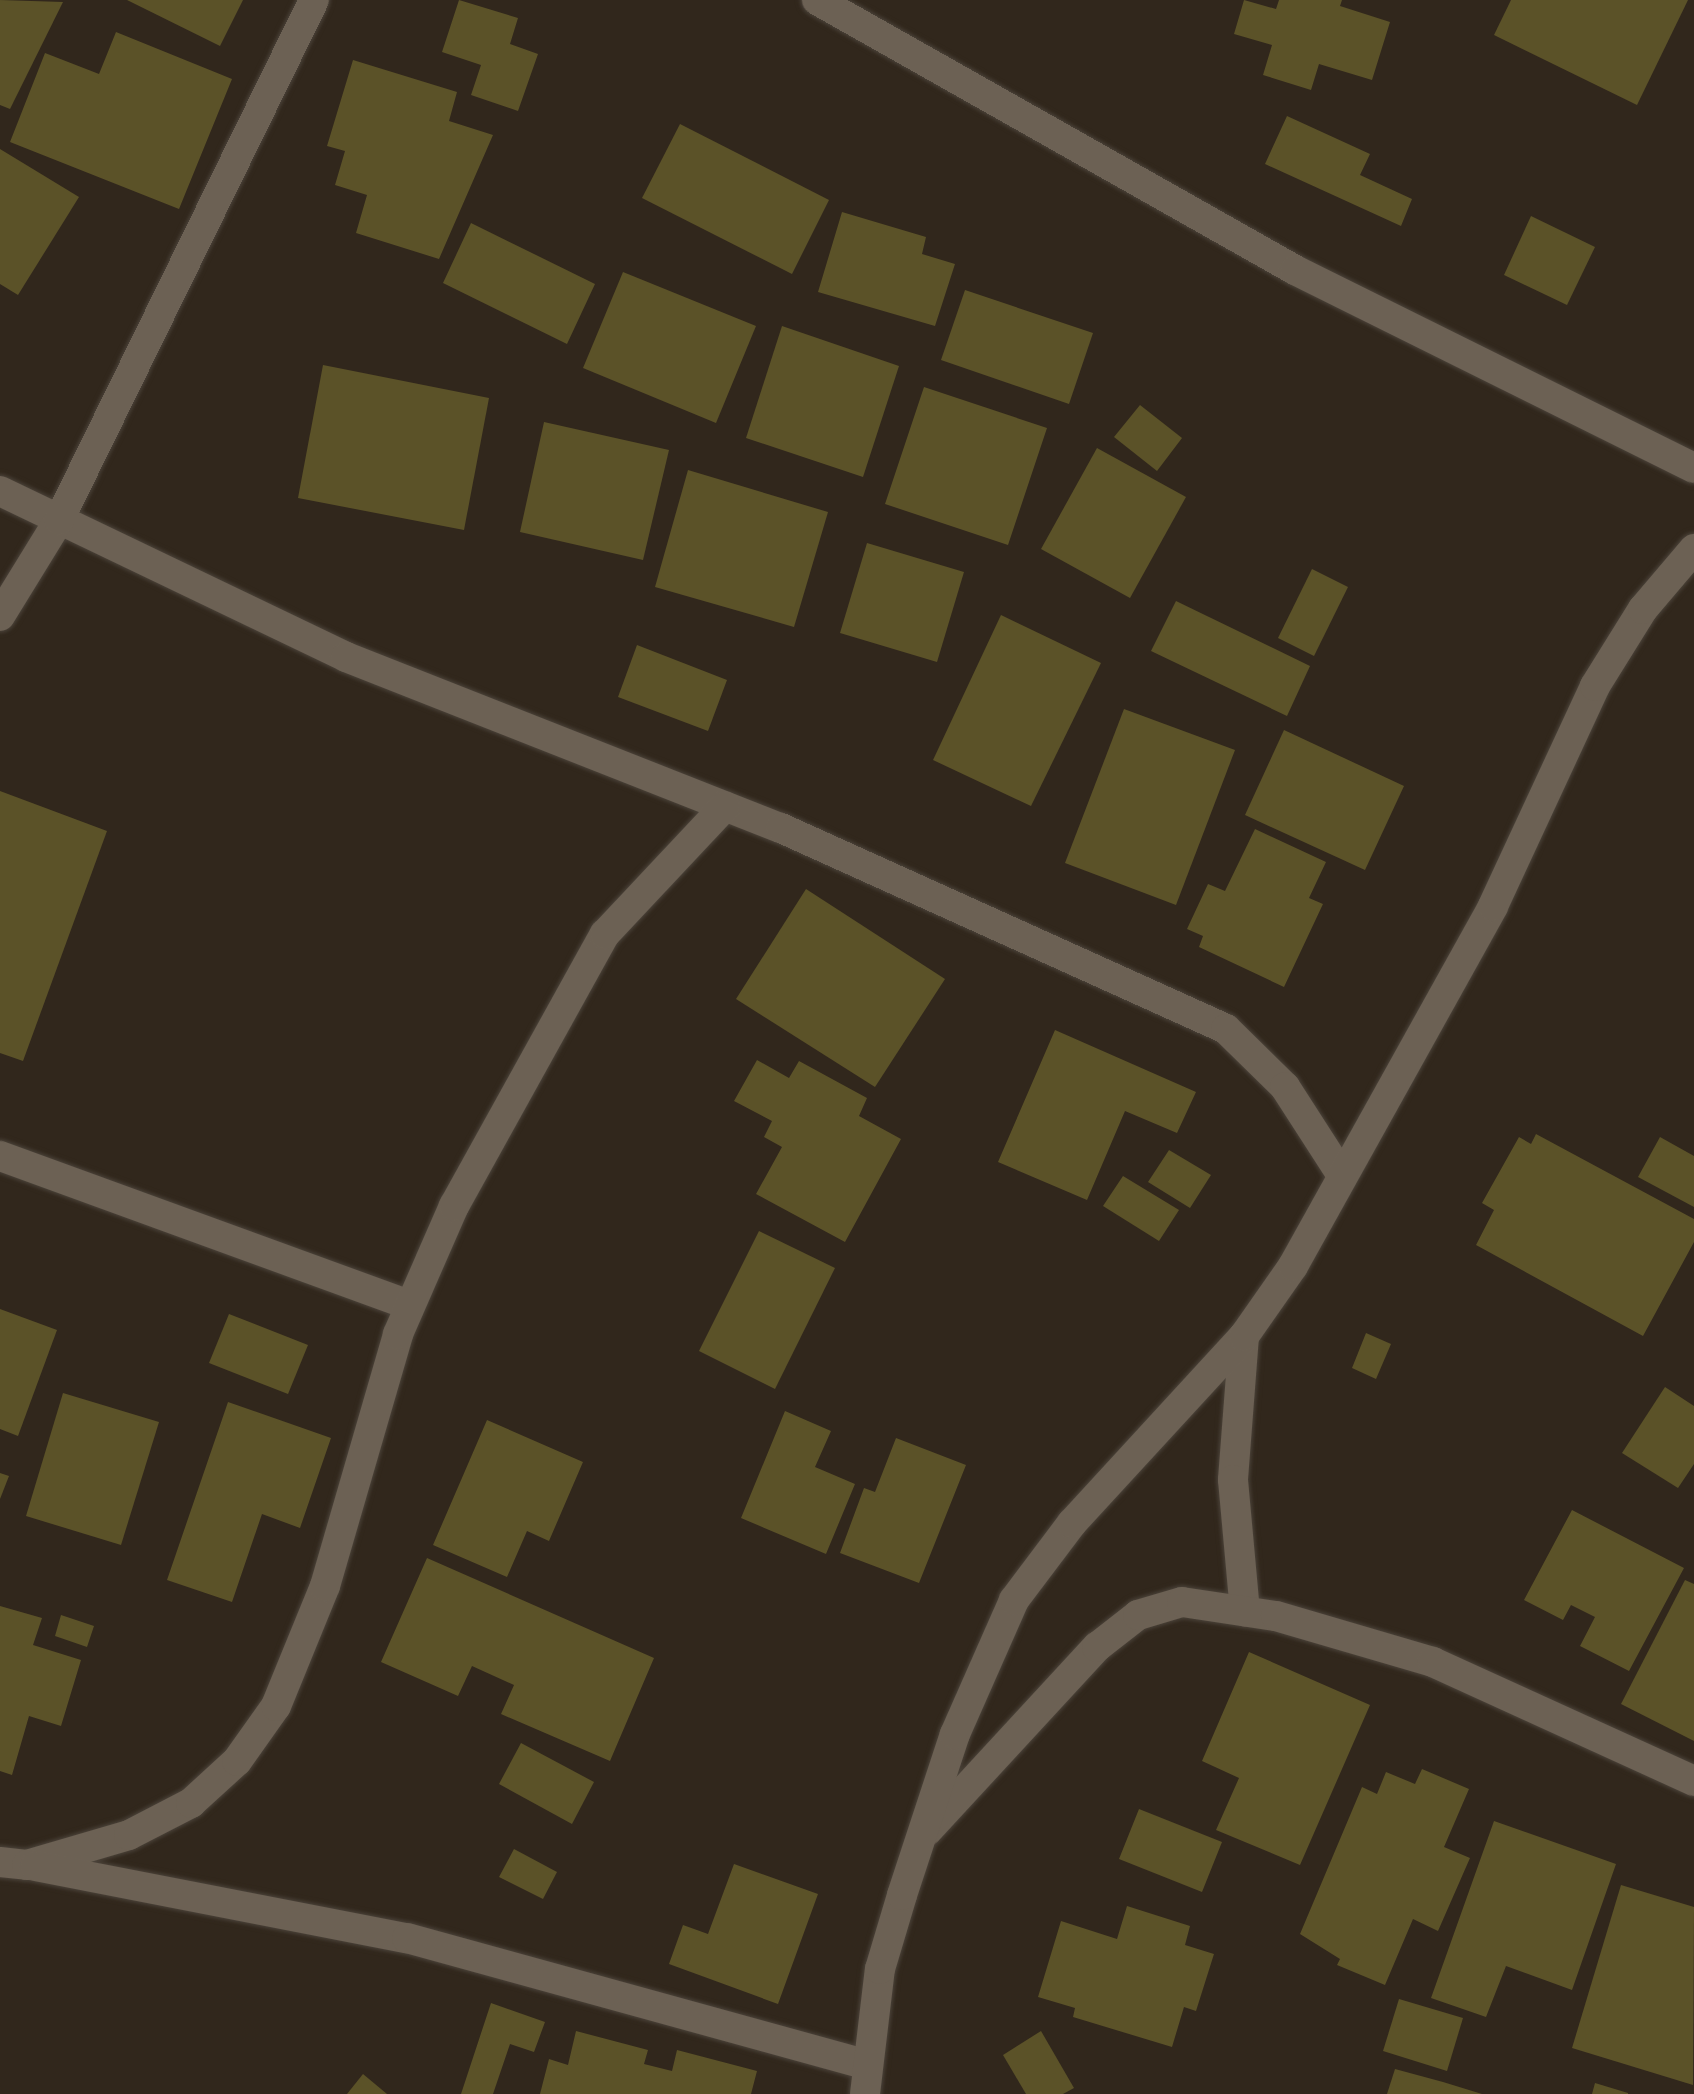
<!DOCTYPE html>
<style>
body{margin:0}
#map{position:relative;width:1694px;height:2094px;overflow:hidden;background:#31271c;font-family:"DejaVu Sans",sans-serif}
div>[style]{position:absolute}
.building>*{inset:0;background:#5b5228}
.roads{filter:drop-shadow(0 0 2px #4b433a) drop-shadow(0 0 2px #4b433a)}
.minor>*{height:30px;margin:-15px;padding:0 15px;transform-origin:15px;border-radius:15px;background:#6c6154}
span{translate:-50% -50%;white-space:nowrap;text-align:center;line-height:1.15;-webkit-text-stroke:9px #15110c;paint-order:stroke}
</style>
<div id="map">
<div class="building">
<div style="clip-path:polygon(0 0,63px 2px,10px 109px,0 105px)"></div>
<div style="clip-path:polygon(127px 0,243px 0,220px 46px)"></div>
<div style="clip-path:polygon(459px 0,518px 18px,510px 44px,538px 54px,518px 111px,471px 95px,481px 65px,442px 52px)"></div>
<div style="clip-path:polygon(1244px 0,1276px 9px,1279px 0,1342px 0,1340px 6px,1390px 22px,1372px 80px,1319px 64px,1311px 90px,1263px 75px,1272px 45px,1234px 34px)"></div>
<div style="clip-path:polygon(1511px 0,1688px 0,1637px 105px,1494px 35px)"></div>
<div style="clip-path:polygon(116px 32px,232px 79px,179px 209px,10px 142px,45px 53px,99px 74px)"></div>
<div style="clip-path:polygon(353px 60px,457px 92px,449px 121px,493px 135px,439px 259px,356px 233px,367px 195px,335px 185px,345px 151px,327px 146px)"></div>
<div style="clip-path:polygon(1287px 116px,1370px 154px,1360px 175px,1412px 199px,1401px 226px,1265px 164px)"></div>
<div style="clip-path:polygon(680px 124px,829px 200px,792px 274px,642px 198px)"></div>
<div style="clip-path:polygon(0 149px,79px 197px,18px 295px,0 284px)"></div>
<div style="clip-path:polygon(842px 212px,926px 237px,922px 254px,955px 264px,935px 326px,818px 292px)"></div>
<div style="clip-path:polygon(1531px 216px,1595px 247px,1567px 305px,1504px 275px)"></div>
<div style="clip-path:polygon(471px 223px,595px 284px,567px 344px,443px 283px)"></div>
<div style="clip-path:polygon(623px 272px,756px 326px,716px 423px,583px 368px)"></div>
<div style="clip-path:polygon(965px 290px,1093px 333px,1069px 404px,941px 360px)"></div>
<div style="clip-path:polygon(782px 326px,899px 366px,863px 477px,746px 438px)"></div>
<div style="clip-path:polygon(323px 365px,489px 398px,464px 530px,298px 498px)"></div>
<div style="clip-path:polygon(924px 387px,1047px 428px,1008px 545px,885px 504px)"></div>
<div style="clip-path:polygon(1140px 405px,1182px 438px,1157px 471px,1114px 437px)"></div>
<div style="clip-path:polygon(544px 422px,669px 450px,643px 560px,520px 532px)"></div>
<div style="clip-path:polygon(1097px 448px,1186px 497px,1130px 598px,1041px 549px)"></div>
<div style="clip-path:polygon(688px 470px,828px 512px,794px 627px,655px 587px)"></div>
<div style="clip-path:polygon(867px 543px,964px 572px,937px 662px,840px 633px)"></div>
<div style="clip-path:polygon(1312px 569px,1348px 587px,1314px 656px,1278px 638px)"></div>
<div style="clip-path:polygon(1176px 601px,1310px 666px,1287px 716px,1151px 651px)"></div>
<div style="clip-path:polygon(1001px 615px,1101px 663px,1031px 806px,933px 760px)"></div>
<div style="clip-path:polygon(637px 645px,727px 680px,708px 731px,618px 697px)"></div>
<div style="clip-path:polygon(1124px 709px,1235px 750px,1176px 905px,1065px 863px)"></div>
<div style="clip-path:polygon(1284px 730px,1404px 786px,1365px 870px,1245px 815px)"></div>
<div style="clip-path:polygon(0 791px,107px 831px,23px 1061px,0 1053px)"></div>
<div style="clip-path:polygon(1255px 829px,1326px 862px,1309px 898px,1323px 904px,1284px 987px,1199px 947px,1203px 936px,1187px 929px,1208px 884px,1225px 891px)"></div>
<div style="clip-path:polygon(806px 889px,945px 979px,875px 1087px,736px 999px)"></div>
<div style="clip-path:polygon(1055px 1030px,1196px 1092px,1177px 1133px,1125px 1111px,1087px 1200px,998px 1162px)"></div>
<div style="clip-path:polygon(757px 1060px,789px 1078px,799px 1061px,867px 1098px,859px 1116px,901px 1139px,845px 1242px,756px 1194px,782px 1147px,764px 1137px,772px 1121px,734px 1101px)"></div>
<div style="clip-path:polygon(1536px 1134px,1694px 1219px,1694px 1242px,1643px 1336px,1476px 1245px,1494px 1210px,1482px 1203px,1519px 1137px,1531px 1144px)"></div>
<div style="clip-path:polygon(1660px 1137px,1694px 1156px,1694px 1207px,1638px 1177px)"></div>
<div style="clip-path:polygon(1169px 1150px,1211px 1175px,1190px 1208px,1148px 1182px)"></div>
<div style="clip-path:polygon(1123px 1176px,1179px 1210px,1159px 1241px,1103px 1206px)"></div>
<div style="clip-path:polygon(759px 1231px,835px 1268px,775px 1389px,699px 1351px)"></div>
<div style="clip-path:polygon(0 1309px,57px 1330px,18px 1436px,0 1429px)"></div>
<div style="clip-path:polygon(229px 1314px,308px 1345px,288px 1394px,209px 1363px)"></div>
<div style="clip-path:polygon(1366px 1333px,1391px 1344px,1376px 1379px,1352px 1368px)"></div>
<div style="clip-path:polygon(1665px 1387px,1694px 1406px,1694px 1464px,1678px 1488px,1622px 1453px)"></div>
<div style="clip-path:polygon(63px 1393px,159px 1422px,121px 1545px,26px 1516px)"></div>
<div style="clip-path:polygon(228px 1402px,331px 1438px,300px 1528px,262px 1514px,232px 1602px,167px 1580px)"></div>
<div style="clip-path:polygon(785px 1411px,831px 1431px,815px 1467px,855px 1484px,826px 1554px,741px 1518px)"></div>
<div style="clip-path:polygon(487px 1420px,583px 1462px,549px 1541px,527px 1531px,507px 1577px,433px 1545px)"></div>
<div style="clip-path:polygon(896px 1438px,966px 1465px,919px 1583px,840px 1553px,864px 1488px,875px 1492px)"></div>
<div style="clip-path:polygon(0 1473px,9px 1476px,0 1499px)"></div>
<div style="clip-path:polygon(1572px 1510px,1684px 1568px,1629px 1671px,1580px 1646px,1595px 1617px,1571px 1605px,1563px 1620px,1524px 1600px)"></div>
<div style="clip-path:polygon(427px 1558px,654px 1658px,610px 1761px,501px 1714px,514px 1685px,472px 1666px,458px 1696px,381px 1662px)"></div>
<div style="clip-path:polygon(1685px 1580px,1694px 1584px,1694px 1741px,1621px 1704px)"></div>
<div style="clip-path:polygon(0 1606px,42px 1618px,33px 1645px,81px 1660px,61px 1726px,29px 1716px,12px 1775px,0 1771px)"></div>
<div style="clip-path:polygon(61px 1615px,94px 1626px,87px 1647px,55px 1636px)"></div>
<div style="clip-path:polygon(1249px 1652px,1370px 1705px,1300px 1865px,1216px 1830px,1239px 1778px,1202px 1761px)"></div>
<div style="clip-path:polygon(521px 1743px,594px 1782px,572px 1824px,499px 1784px)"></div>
<div style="clip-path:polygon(1422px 1769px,1469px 1789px,1444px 1847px,1470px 1858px,1438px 1931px,1413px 1919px,1385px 1985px,1337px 1965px,1340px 1959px,1300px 1934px,1362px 1787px,1377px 1794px,1386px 1772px,1415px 1784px)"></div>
<div style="clip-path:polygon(1139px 1809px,1222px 1842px,1202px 1892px,1119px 1859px)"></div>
<div style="clip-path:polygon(1494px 1821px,1616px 1864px,1572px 1990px,1506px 1966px,1486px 2017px,1431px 1998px)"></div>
<div style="clip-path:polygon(514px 1849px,557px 1872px,543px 1899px,499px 1877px)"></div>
<div style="clip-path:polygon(734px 1864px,818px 1894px,778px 2004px,669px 1964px,683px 1925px,708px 1934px)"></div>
<div style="clip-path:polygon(1621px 1885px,1694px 1907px,1693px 2085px,1572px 2048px)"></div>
<div style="clip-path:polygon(1127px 1906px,1190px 1926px,1185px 1945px,1214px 1954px,1196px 2011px,1184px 2007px,1172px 2047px,1073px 2017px,1075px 2008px,1038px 1997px,1061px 1921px,1117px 1939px)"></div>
<div style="clip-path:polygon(1399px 1999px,1463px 2018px,1447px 2071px,1383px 2051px)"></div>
<div style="clip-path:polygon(491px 2003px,545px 2022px,534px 2052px,510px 2044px,493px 2094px,461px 2094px)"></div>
<div style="clip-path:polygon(576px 2031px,648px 2050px,644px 2064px,672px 2071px,677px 2050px,757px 2071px,751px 2094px,540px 2094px,549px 2059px,568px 2065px)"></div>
<div style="clip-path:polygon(1041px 2031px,1074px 2088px,1063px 2094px,1026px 2094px,1003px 2055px)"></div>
<div style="clip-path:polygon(1395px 2069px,1443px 2082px,1482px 2094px,1387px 2094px)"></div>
<div style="clip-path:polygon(363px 2074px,387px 2094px,347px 2094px)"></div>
<div style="clip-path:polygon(1595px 2083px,1628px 2093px,1628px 2094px,1592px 2094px)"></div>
</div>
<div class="roads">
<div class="minor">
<div style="left:817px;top:0;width:549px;rotate:29.46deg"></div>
<div style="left:1295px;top:270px;width:445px;rotate:26.4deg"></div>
<div style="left:0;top:491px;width:384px;rotate:25.6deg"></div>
<div style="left:346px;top:657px;width:467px;rotate:21.5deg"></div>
<div style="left:781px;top:828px;width:488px;rotate:24.3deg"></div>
<div style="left:1226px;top:1029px;width:83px;rotate:44.5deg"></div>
<div style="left:1285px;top:1087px;width:103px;rotate:57.2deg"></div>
<div style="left:0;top:616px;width:113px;rotate:-58.4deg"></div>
<div style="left:59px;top:520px;width:579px;rotate:-63.88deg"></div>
<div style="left:0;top:1156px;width:436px;rotate:20deg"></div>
<div style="left:1244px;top:1336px;width:144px;rotate:94.4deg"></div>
<div style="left:1233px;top:1480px;width:132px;rotate:84.8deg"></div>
<div style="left:927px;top:1831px;width:251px;rotate:-47.3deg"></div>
<div style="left:1097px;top:1647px;width:52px;rotate:-38deg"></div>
<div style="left:1138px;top:1615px;width:46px;rotate:-16.5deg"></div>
<div style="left:1182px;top:1602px;width:95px;rotate:8.5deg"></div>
<div style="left:1276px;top:1616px;width:164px;rotate:16.3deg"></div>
<div style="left:1433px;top:1662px;width:287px;rotate:24.5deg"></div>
<div style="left:0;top:1862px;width:27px;rotate:6deg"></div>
<div style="left:27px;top:1865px;width:106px;rotate:-16.4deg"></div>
<div style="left:129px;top:1835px;width:70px;rotate:-27.3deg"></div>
<div style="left:191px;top:1803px;width:62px;rotate:-42.4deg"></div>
<div style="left:237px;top:1761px;width:67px;rotate:-54.7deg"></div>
<div style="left:276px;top:1706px;width:130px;rotate:-67.8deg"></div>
<div style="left:325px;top:1586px;width:262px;rotate:-73.8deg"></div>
<div style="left:398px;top:1334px;width:140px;rotate:-66.4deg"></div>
<div style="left:454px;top:1206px;width:311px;rotate:-61deg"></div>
<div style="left:605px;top:934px;width:175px;rotate:-46.8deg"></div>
<div style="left:35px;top:1866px;width:379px;rotate:11deg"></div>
<div style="left:407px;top:1938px;width:478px;rotate:15.4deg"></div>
<div style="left:865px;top:2094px;width:126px;rotate:-83.2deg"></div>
<div style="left:880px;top:1969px;width:77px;rotate:-73.4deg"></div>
<div style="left:902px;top:1895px;width:169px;rotate:-71.8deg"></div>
<div style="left:955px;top:1734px;width:146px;rotate:-66.2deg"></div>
<div style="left:1014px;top:1600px;width:96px;rotate:-53deg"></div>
<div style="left:1072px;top:1523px;width:254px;rotate:-47.4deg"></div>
<div style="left:1244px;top:1336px;width:85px;rotate:-55deg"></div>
<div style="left:1293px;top:1266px;width:412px;rotate:-60.9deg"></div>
<div style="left:1493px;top:906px;width:242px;rotate:-65.1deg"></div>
<div style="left:1595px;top:686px;width:91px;rotate:-58.1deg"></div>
<div style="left:1643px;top:609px;width:79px;rotate:-49.6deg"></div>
</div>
</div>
</div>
